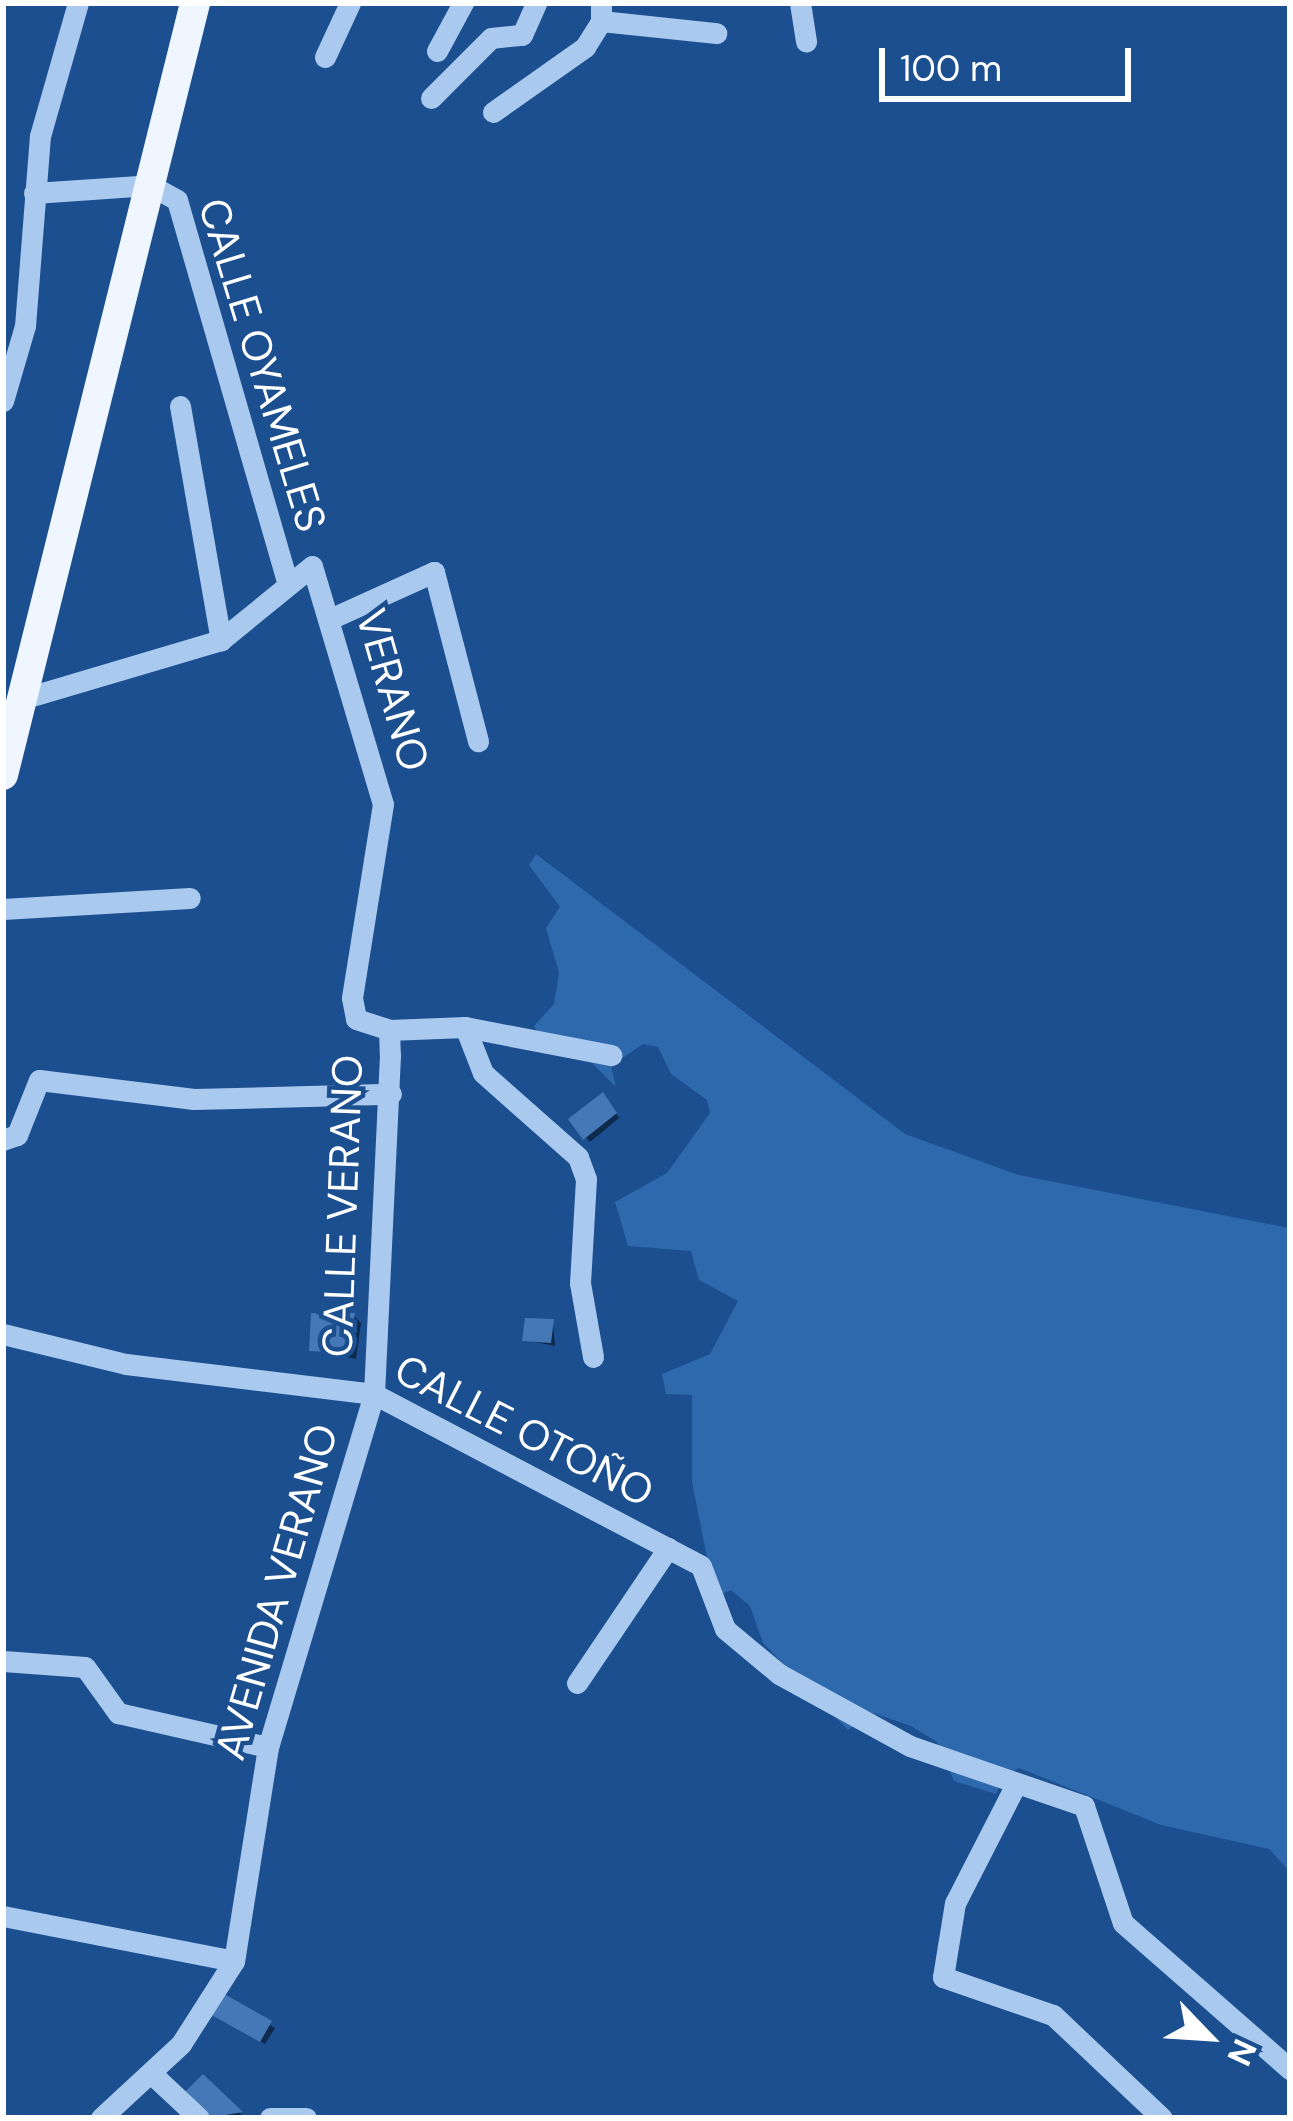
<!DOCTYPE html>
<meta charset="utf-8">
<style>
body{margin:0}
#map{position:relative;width:1293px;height:2121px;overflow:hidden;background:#1b4f8f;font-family:"DM Sans",sans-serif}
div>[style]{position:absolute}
.green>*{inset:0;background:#2e69ad}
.shadow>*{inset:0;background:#0007}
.building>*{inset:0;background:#4478b7}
.minor>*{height:21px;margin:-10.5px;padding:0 10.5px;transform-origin:10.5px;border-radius:10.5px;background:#a9c9ee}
.major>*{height:30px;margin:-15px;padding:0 15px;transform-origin:15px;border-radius:15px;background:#f0f6ff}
span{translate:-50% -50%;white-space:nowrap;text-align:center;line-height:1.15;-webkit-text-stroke:9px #1b4f8f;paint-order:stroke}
.street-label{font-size:42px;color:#fff}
.frame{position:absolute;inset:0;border:6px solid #fff;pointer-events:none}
.north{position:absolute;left:1149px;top:1977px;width:120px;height:120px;-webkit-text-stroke:9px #1b4f8f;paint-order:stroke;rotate:115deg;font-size:33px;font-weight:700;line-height:48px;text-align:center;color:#fff}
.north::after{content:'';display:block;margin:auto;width:42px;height:54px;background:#fff;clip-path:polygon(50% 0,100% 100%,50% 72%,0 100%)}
.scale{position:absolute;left:879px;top:48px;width:252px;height:54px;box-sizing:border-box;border:6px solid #fff;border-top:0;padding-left:15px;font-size:36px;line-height:42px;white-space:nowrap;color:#fff;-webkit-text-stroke:9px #1b4f8f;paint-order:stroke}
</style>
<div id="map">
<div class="green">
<div style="clip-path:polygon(536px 854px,905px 1134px,1019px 1175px,1289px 1228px,1290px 1872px,1269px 1849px,1161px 1825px,1019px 1768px,1003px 1777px,996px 1794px,954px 1781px,937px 1742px,911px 1726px,873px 1713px,848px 1730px,763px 1643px,750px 1606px,731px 1590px,715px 1597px,692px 1482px,692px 1395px,666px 1394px,662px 1374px,710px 1354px,738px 1301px,699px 1280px,691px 1251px,628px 1246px,615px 1202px,667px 1173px,710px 1113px,707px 1100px,671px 1074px,658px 1047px,643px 1044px,611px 1066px,616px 1087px,592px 1063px,545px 1047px,534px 1026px,554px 1004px,559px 973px,546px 928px,560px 907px,529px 865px)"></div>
</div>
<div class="shadow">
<div style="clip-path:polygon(607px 1100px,619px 1118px,590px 1142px,572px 1120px)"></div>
<div style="clip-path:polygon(354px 1316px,361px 1323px,356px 1359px,312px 1349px)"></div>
<div style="clip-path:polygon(553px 1322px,555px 1346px,525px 1340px)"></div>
<div style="clip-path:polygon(220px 1995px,275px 2028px,265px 2044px,214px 2016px)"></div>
<div style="clip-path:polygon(203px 2078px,245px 2118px,212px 2118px,187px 2095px)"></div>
</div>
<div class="building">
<div style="clip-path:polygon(603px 1092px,617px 1113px,583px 1140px,568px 1119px)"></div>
<div style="clip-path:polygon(311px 1313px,355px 1313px,349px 1353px,309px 1351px)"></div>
<div style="clip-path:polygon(525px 1318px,554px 1319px,551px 1343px,522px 1341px)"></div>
<div style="clip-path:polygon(219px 1991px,272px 2021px,260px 2042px,206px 2012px)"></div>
<div style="clip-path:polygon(203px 2074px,243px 2112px,208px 2118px,182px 2095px)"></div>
</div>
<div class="minor">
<div style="left:800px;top:3px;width:39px;rotate:81deg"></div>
<div style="left:601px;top:21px;width:116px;rotate:6deg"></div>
<div style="left:437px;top:51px;width:55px;rotate:-61.6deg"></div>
<div style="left:325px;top:57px;width:60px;rotate:-65.2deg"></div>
<div style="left:431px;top:98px;width:85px;rotate:-45deg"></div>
<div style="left:491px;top:38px;width:31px;rotate:-6deg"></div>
<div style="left:522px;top:35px;width:35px;rotate:-66deg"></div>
<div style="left:493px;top:112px;width:113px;rotate:-35.2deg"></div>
<div style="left:585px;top:47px;width:31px;rotate:-58deg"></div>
<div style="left:601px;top:21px;width:18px;rotate:-90deg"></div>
<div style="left:34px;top:193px;width:116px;rotate:-3.9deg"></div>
<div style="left:150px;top:185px;width:31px;rotate:29deg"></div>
<div style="left:177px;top:200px;width:396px;rotate:73.9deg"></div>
<div style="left:3px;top:401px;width:78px;rotate:-73.7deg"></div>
<div style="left:25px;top:326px;width:191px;rotate:-85.5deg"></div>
<div style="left:40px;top:136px;width:138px;rotate:-74.1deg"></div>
<div style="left:180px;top:406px;width:238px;rotate:80.1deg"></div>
<div style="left:332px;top:618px;width:112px;rotate:-24.3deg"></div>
<div style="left:434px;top:572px;width:175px;rotate:75.4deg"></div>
<div style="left:22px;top:699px;width:208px;rotate:-16.5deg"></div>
<div style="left:221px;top:640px;width:117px;rotate:-39.1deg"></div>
<div style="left:312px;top:566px;width:248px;rotate:73.4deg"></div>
<div style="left:383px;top:804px;width:196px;rotate:99.1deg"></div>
<div style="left:352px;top:998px;width:21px;rotate:79deg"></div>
<div style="left:356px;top:1019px;width:35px;rotate:18deg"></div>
<div style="left:389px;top:1030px;width:25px;rotate:88deg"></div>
<div style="left:390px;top:1055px;width:339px;rotate:92.7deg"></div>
<div style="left:374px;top:1394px;width:369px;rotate:106.7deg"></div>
<div style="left:268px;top:1747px;width:217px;rotate:99deg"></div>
<div style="left:234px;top:1961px;width:98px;rotate:122.6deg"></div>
<div style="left:181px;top:2044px;width:109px;rotate:137.2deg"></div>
<div style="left:3px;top:909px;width:187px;rotate:-3.4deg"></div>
<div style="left:465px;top:1027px;width:49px;rotate:68.6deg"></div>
<div style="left:483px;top:1073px;width:127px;rotate:41.5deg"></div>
<div style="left:578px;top:1157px;width:23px;rotate:70deg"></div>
<div style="left:586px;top:1179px;width:104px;rotate:93.3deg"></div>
<div style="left:580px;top:1283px;width:75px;rotate:80deg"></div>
<div style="left:389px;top:1030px;width:76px;rotate:-2.3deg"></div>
<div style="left:465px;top:1027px;width:149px;rotate:10.9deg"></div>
<div style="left:3px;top:1140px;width:15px;rotate:-20deg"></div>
<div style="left:17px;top:1135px;width:59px;rotate:-68.2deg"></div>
<div style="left:39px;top:1080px;width:156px;rotate:7deg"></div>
<div style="left:194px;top:1099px;width:197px;rotate:-1.5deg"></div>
<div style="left:3px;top:1334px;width:127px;rotate:13.7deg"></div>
<div style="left:126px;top:1364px;width:250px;rotate:6.9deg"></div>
<div style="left:374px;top:1394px;width:369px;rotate:27.7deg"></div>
<div style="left:701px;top:1566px;width:67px;rotate:69.1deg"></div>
<div style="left:725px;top:1629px;width:70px;rotate:39.8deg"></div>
<div style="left:779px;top:1674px;width:149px;rotate:28.8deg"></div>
<div style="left:910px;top:1746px;width:184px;rotate:19deg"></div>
<div style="left:1084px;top:1806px;width:123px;rotate:71.6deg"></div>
<div style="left:1123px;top:1923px;width:222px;rotate:41.2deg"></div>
<div style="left:3px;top:1661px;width:82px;rotate:4.2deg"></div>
<div style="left:85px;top:1667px;width:57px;rotate:54.3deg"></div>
<div style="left:118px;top:1713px;width:154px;rotate:12.8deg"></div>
<div style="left:577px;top:1683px;width:163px;rotate:-56deg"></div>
<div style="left:1015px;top:1786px;width:131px;rotate:117.1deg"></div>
<div style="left:955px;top:1903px;width:75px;rotate:99.2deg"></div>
<div style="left:943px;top:1977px;width:116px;rotate:19.1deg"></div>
<div style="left:1053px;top:2015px;width:150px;rotate:43.4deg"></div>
<div style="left:3px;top:1916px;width:235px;rotate:11deg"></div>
<div style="left:153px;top:2075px;width:63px;rotate:43.1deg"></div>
<div style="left:270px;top:2118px;width:36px"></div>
</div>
<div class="major">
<div style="left:3px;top:775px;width:796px;rotate:-76.03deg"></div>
</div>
<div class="street-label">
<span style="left:262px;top:365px;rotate:73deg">CALLE OYAMELES</span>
<span style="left:392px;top:690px;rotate:74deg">VERANO</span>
<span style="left:343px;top:1206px;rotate:-88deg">CALLE VERANO</span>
<span style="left:524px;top:1431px;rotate:27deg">CALLE OTOÑO</span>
<span style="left:277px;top:1592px;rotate:-74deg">AVENIDA VERANO</span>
</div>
<div class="frame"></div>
<div class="north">N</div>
<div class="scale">100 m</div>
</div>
